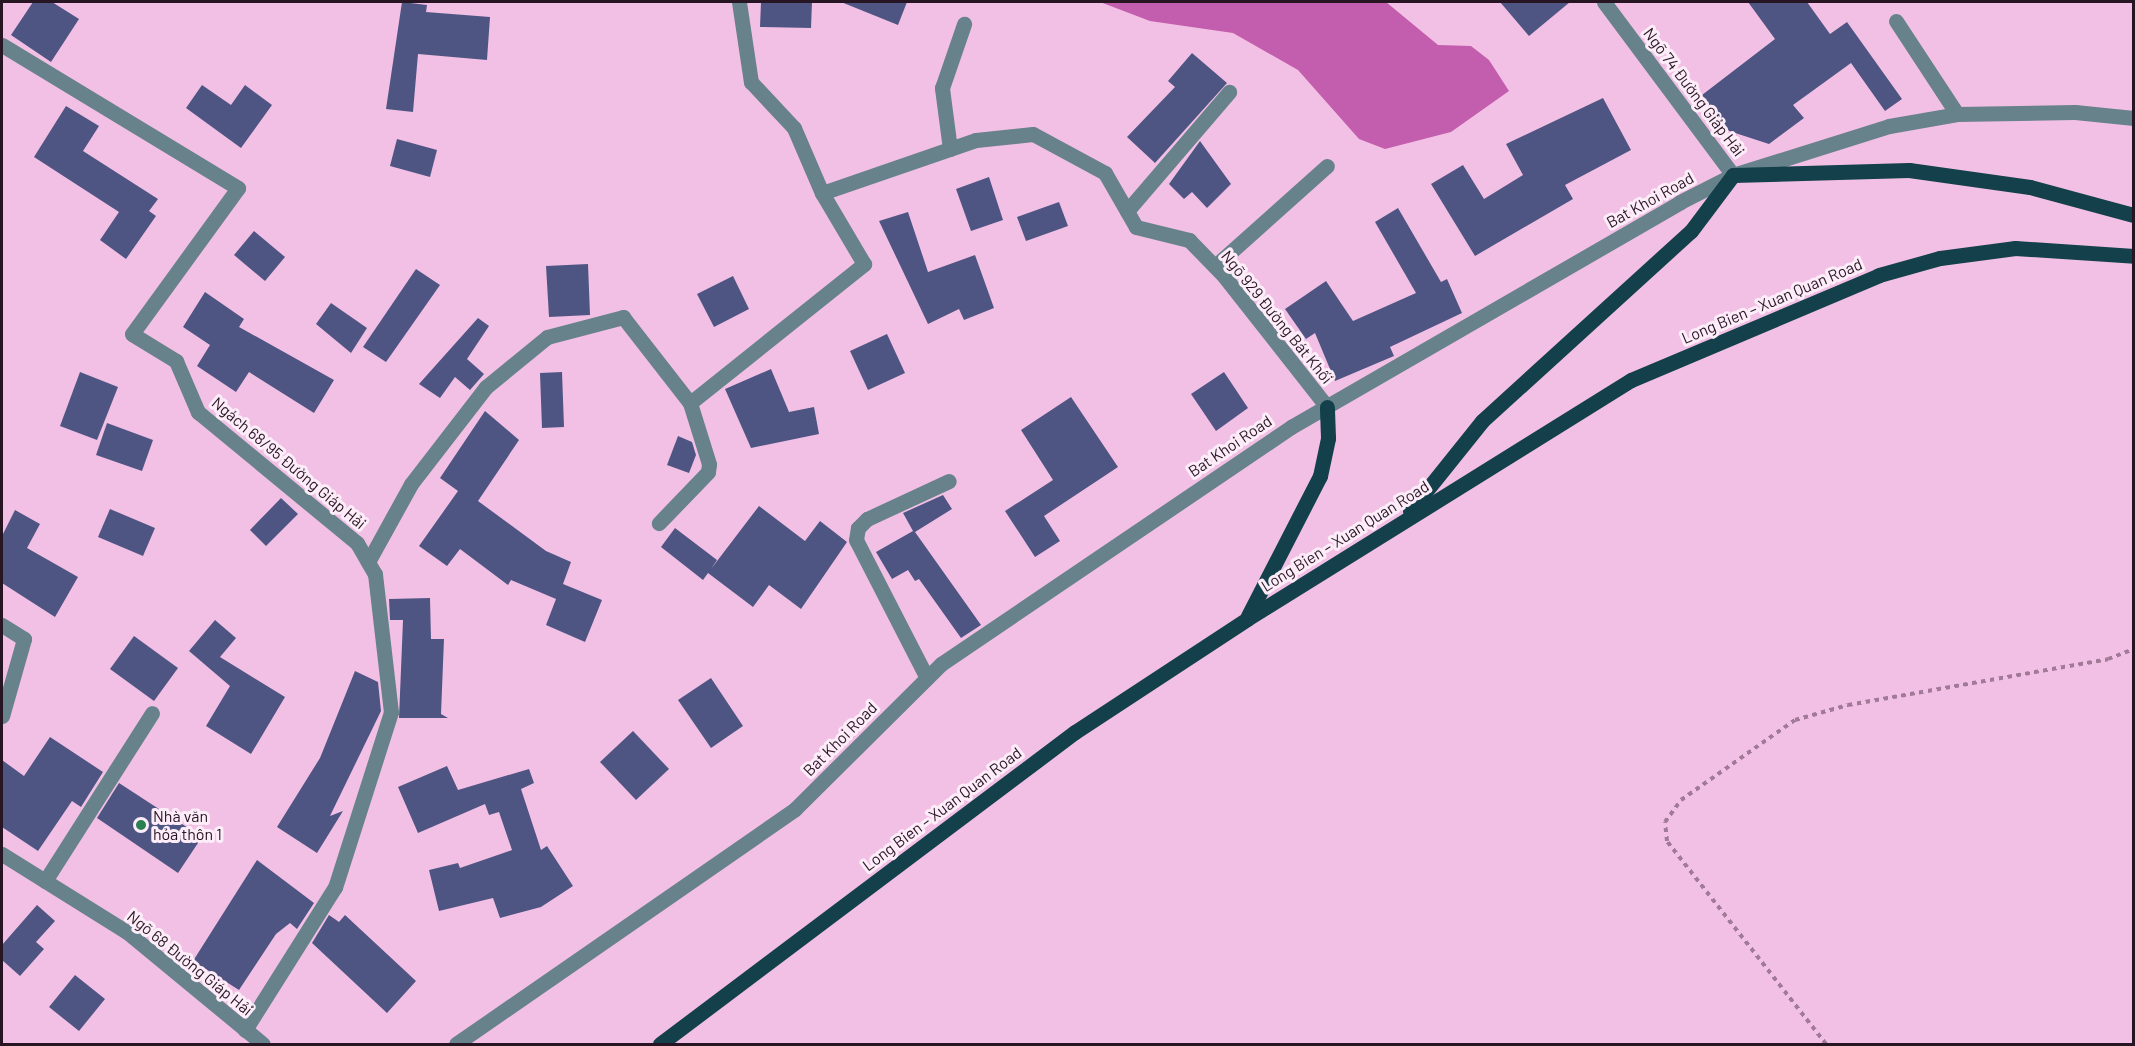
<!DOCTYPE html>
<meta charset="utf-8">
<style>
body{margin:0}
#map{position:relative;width:2135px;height:1046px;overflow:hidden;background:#f3c0e5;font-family:Barlow,sans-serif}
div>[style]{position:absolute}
.water>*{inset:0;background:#c35dad}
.building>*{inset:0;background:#4e5583}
.path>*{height:4px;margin-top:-2px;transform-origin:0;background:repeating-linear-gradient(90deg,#a07a96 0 4.5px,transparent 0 9px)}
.minor>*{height:15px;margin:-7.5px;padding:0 7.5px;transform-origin:7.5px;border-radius:7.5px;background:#67828a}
.major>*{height:15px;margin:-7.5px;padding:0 7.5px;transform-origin:7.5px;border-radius:7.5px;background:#13404a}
.dots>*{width:16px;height:16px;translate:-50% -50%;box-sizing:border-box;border:3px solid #fdedf9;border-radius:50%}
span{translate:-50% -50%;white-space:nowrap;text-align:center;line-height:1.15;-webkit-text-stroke:6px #fdedf9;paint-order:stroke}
.street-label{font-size:16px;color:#271523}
.poi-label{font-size:16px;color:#271523}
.left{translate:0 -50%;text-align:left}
.frame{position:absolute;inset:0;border:3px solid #271523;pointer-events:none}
</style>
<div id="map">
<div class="water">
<div style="clip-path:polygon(1100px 2px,1386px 2px,1438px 45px,1471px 46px,1489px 60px,1509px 91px,1451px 132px,1385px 149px,1359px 139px,1298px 70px,1233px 33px,1150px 21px)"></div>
</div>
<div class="building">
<div style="clip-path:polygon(33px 2px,52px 2px,79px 19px,51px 62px,11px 35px)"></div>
<div style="clip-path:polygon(402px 2px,427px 5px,426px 12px,490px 17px,487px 60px,418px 54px,413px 112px,386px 109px)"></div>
<div style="clip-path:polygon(761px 2px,812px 2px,811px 28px,760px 27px)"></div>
<div style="clip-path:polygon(841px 2px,907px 2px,898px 25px)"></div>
<div style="clip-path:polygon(1500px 2px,1570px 2px,1529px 36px)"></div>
<div style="clip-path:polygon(1748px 2px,1807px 2px,1830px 34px,1847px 22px,1902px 99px,1885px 111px,1851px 63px,1793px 105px,1804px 118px,1769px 144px,1729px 131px,1702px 95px,1775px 39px)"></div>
<div style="clip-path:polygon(1192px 53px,1227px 83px,1155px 163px,1127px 137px,1175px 87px,1168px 81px)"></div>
<div style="clip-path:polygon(202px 85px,231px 105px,245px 85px,272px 105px,241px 148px,186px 108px)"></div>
<div style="clip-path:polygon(1603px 98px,1631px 150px,1565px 185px,1573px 199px,1475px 256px,1431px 184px,1463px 165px,1484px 199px,1523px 175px,1506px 144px)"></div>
<div style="clip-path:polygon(66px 106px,99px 126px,83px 151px,158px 199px,149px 211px,156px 216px,126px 259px,100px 240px,119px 212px,34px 157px)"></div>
<div style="clip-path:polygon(397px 139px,437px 150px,430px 177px,390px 166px)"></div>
<div style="clip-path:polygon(1200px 141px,1231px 184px,1207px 208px,1192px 192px,1184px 199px,1169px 184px)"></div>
<div style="clip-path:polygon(989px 177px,1003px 220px,971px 231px,956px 189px)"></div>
<div style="clip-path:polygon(1059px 202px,1068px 226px,1026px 241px,1017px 217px)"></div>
<div style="clip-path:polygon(1398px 208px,1441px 282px,1447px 279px,1462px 313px,1390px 347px,1394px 356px,1335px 381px,1315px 333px,1306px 339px,1285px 309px,1326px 281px,1353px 321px,1416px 293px,1375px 222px)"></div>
<div style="clip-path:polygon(908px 212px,928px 272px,975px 255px,994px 308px,964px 320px,959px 309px,928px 324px,879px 221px)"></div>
<div style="clip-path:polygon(254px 231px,285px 257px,265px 281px,234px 255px)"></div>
<div style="clip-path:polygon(588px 264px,590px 315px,549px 317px,546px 266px)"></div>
<div style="clip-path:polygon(416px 269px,440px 285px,386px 362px,363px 347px)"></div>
<div style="clip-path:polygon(733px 276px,749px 309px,714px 327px,697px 294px)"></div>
<div style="clip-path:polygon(205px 292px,244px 319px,239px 327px,334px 380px,314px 413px,249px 372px,236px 392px,197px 366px,210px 345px,183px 327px)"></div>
<div style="clip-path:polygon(331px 303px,367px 328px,351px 353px,316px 324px)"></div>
<div style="clip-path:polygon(478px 318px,489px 326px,467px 359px,484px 374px,470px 390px,455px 377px,440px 398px,419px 384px)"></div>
<div style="clip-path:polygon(887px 334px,905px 373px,868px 390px,850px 351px)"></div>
<div style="clip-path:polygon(771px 369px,789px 412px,814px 407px,819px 434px,751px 448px,725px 389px)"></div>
<div style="clip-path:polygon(80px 372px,118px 387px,97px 440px,60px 426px)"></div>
<div style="clip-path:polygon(562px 372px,564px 427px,542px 428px,540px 373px)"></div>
<div style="clip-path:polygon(1224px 372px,1248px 408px,1216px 431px,1191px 394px)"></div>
<div style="clip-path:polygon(1071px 397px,1118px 467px,1044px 516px,1060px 541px,1035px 557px,1005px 511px,1053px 480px,1021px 430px)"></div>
<div style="clip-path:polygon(485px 411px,519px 440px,478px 501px,546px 551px,571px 562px,563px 584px,602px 600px,585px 642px,546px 625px,556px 599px,511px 580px,508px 585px,460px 549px,447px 566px,419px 546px,458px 491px,440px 478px)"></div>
<div style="clip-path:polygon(107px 423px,153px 440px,142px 471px,96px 455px)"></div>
<div style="clip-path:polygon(678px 436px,692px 442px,696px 455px,689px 473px,667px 465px)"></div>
<div style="clip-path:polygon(943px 495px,952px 509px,915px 532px,981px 625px,961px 638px,919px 579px,915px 581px,908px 570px,892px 579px,876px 552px,913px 531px,903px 513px)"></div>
<div style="clip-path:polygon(281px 498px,298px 514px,266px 546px,250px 530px)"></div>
<div style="clip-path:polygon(759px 506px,805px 541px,820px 521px,847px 542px,801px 609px,769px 585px,753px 607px,708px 573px,703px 580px,661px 547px,675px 528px,717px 560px,711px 569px)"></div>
<div style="clip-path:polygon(110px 509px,155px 528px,143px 556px,98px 537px)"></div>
<div style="clip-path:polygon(15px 510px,40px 524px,27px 548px,78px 577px,55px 617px,2px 583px,2px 536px)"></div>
<div style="clip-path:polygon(430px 598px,431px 639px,444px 639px,441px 714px,448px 718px,399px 718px,403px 620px,390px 620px,389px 599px)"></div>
<div style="clip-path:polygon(215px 620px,236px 638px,220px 657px,285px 697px,251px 754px,206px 726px,230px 686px,189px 651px)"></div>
<div style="clip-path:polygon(134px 636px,178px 668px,154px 701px,110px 669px)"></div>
<div style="clip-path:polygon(355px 671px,378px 682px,381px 711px,330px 816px,343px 811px,317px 853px,277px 827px,320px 758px)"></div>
<div style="clip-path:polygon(711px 678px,743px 726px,711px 748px,678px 700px)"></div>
<div style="clip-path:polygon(633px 731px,669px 769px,636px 800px,600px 762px)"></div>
<div style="clip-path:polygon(50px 737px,103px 772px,81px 807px,72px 801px,38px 851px,2px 827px,2px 760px,24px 776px)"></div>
<div style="clip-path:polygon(447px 766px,458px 790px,529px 769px,534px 783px,521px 789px,541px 850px,547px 846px,573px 886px,541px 907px,500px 918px,493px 898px,439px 911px,429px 870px,458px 863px,460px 868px,512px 850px,499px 812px,489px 815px,485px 804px,418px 833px,398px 787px)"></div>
<div style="clip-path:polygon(119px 783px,202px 837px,178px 873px,97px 818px)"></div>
<div style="clip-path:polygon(257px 860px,314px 903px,297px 929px,290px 923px,276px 934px,239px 990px,193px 961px)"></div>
<div style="clip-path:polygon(37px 905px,55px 921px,36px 942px,44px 949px,20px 976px,2px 960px,2px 945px)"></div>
<div style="clip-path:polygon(329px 915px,339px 922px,345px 915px,416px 981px,387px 1013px,312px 943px)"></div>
<div style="clip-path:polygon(75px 975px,105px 999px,79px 1031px,49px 1007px)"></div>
</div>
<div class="path">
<div style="left:1826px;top:1044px;width:258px;rotate:-128.1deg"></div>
<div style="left:1667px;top:841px;width:19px;rotate:-96deg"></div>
<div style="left:1665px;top:822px;width:27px;rotate:-54deg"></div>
<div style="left:1681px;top:800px;width:139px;rotate:-35.1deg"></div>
<div style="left:1795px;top:720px;width:55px;rotate:-15.8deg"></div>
<div style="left:1848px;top:705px;width:264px;rotate:-10deg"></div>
<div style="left:2108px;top:659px;width:28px;rotate:-21deg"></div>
</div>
<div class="minor">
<div style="left:739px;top:2px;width:81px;rotate:81.5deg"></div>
<div style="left:751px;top:82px;width:63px;rotate:46.9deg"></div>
<div style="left:794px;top:128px;width:71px;rotate:66.7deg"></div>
<div style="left:822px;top:193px;width:163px;rotate:-19deg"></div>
<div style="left:976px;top:140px;width:57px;rotate:-6deg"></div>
<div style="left:1033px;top:134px;width:82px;rotate:28.4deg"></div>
<div style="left:1105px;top:173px;width:62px;rotate:60.1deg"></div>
<div style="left:1136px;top:227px;width:55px;rotate:13.8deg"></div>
<div style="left:1189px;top:240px;width:50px;rotate:45.8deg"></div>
<div style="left:1224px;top:276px;width:167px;rotate:51.8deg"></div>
<div style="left:1604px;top:2px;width:216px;rotate:53.3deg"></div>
<div style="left:1896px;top:21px;width:111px;rotate:56.7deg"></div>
<div style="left:2px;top:45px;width:276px;rotate:31.2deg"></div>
<div style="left:238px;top:188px;width:180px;rotate:126deg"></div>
<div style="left:132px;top:334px;width:52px;rotate:31.5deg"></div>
<div style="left:176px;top:361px;width:56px;rotate:66.7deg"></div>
<div style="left:198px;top:412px;width:206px;rotate:39.5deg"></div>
<div style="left:357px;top:543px;width:36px;rotate:60deg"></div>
<div style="left:375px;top:574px;width:139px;rotate:83.4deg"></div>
<div style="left:391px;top:712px;width:184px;rotate:107.7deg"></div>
<div style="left:335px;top:887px;width:169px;rotate:122.2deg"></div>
<div style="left:950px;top:149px;width:62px;rotate:-97.5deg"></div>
<div style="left:942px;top:88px;width:68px;rotate:-71deg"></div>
<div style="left:1127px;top:211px;width:157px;rotate:-49.4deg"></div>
<div style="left:1215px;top:266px;width:150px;rotate:-41.8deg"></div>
<div style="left:690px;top:403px;width:223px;rotate:-38.6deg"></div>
<div style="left:864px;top:264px;width:82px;rotate:-120.6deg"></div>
<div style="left:368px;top:562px;width:89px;rotate:-61.1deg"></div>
<div style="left:411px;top:484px;width:123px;rotate:-52.3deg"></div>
<div style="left:486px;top:387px;width:79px;rotate:-39.3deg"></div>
<div style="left:547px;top:337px;width:79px;rotate:-14.7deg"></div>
<div style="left:623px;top:317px;width:109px;rotate:52.1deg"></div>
<div style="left:690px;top:403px;width:64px;rotate:72.7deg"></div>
<div style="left:709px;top:464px;width:8px;rotate:97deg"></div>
<div style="left:708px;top:472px;width:71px;rotate:133.9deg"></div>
<div style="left:2px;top:625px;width:26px;rotate:32deg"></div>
<div style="left:24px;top:639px;width:80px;rotate:105.9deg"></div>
<div style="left:927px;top:678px;width:155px;rotate:-117.2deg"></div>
<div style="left:856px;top:540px;width:12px;rotate:-81deg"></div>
<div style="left:858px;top:528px;width:13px;rotate:-45deg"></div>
<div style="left:867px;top:519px;width:90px;rotate:-24.9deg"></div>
<div style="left:2px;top:854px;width:147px;rotate:32deg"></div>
<div style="left:127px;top:932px;width:176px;rotate:39.5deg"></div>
<div style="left:45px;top:881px;width:199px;rotate:-57.5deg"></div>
<div style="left:456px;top:1044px;width:412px;rotate:-34.7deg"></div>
<div style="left:795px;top:809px;width:206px;rotate:-44.8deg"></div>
<div style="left:941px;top:664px;width:423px;rotate:-34.1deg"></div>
<div style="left:1291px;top:427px;width:449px;rotate:-30deg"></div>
<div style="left:1680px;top:202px;width:59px;rotate:-27deg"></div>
<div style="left:1733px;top:175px;width:164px;rotate:-17.4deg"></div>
<div style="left:1889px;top:126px;width:69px;rotate:-10deg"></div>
<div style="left:1957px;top:114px;width:118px;rotate:-1deg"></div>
<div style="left:2075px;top:112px;width:59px;rotate:5.8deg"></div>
</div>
<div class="major">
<div style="left:1410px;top:511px;width:115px;rotate:-51.3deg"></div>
<div style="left:1482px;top:421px;width:282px;rotate:-42.3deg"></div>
<div style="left:1691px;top:231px;width:70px;rotate:-53.1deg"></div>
<div style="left:1733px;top:175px;width:176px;rotate:-1.6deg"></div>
<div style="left:1909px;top:170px;width:122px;rotate:8deg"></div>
<div style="left:2030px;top:187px;width:108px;rotate:15.1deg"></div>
<div style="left:1248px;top:616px;width:157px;rotate:-62.8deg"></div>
<div style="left:1320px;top:476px;width:39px;rotate:-78deg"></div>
<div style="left:1328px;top:438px;width:31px;rotate:-92deg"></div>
<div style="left:660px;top:1044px;width:519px;rotate:-36.94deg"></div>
<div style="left:1075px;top:732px;width:206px;rotate:-33.3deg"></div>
<div style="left:1247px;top:619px;width:452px;rotate:-31.9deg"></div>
<div style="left:1631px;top:380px;width:269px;rotate:-22.9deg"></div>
<div style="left:1879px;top:275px;width:63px;rotate:-15.6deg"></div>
<div style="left:1940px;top:258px;width:76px;rotate:-7.6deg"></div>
<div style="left:2015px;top:248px;width:119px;rotate:3.8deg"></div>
</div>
<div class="dots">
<div style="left:141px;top:825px;background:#2b8053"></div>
</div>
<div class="street-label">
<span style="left:1694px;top:92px;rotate:53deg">Ngõ 74 Đường Giáp Hải</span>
<span style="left:1650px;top:200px;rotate:-29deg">Bat Khoi Road</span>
<span style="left:1772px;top:301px;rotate:-23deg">Long Bien – Xuan Quan Road</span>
<span style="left:1277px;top:317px;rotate:51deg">Ngõ 929 Đường Bát Khối</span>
<span style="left:1230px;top:446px;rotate:-34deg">Bat Khoi Road</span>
<span style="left:289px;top:463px;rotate:40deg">Ngách 68/95 Đường Giáp Hải</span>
<span style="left:1345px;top:536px;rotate:-32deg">Long Bien – Xuan Quan Road</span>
<span style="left:840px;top:739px;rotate:-45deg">Bat Khoi Road</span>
<span style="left:942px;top:809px;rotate:-37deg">Long Bien – Xuan Quan Road</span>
<span style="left:190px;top:963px;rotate:39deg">Ngõ 68 Đường Giáp Hải</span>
</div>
<div class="poi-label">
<span class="left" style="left:153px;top:825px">Nhà văn<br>hóa thôn 1</span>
</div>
<div class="frame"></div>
</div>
